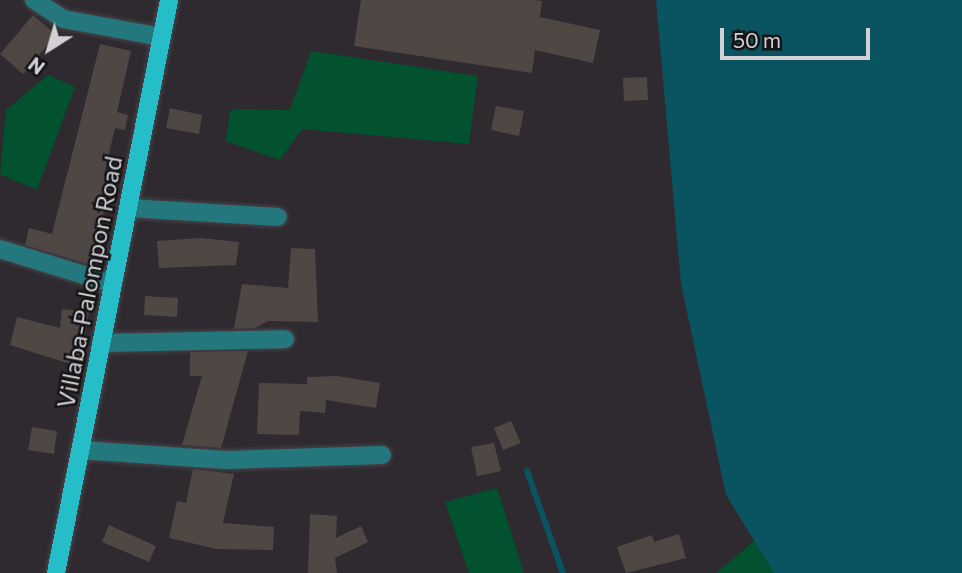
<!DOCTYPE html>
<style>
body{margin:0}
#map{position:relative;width:962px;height:573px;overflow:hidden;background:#2e2a30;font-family:Commissioner,sans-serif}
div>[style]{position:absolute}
.green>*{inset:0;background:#02512f}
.water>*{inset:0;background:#0a5360}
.stream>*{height:6px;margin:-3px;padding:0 3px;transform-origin:3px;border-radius:3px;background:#0a5360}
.building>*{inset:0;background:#4f4744}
.roads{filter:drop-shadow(0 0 2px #48454a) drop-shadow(0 0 2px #48454a)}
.minor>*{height:18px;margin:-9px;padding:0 9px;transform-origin:9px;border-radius:9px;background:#23777d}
.major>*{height:18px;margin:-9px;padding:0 9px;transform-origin:9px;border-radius:9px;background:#25bdc7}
span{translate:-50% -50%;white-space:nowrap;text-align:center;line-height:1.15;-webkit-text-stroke:5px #151416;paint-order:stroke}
.street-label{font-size:24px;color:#d3d1d5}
.north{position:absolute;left:14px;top:14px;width:70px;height:70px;-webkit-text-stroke:5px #151416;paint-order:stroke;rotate:217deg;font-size:19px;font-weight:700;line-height:28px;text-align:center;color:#d3d1d5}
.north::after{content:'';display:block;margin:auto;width:24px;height:32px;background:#d3d1d5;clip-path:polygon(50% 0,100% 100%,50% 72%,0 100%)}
.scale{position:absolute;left:720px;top:28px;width:150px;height:32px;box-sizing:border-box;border:4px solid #d3d1d5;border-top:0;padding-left:9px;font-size:21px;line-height:24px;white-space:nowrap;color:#d3d1d5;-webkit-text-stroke:5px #151416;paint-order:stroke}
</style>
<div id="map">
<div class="green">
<div style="clip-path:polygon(311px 51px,478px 76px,469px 144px,302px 129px,280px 160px,225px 141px,231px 109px,290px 110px)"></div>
<div style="clip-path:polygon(48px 75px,75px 87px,37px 190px,0 174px,6px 110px)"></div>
<div style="clip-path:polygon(497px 488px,524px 573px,469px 573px,445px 502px)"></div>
<div style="clip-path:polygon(754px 541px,774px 573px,716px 573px)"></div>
</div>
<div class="water">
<div style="clip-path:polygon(656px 0,962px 0,962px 573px,774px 573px,726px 495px,681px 284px)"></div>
</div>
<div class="stream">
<div style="left:527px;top:471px;width:108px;rotate:70.6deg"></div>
</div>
<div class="building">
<div style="clip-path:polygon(361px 0,534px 0,542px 1px,540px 17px,600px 30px,593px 63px,535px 50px,532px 73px,354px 46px)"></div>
<div style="clip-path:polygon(33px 15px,56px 35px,23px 74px,0 54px)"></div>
<div style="clip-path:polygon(100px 44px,131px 51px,117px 112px,128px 115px,125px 130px,115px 128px,104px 175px,112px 178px,91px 265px,25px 245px,29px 228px,52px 234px)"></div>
<div style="clip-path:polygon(647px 77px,648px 100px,624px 101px,623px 78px)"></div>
<div style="clip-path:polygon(496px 106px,524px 111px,519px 136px,491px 130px)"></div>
<div style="clip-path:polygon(170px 108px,202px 115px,199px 134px,166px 128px)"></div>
<div style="clip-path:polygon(200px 238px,239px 242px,236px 265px,159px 268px,157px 241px)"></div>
<div style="clip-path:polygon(291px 248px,315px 249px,318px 322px,268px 321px,255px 328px,234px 329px,242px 284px,288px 288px)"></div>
<div style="clip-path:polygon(145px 296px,178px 298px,177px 317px,144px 315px)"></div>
<div style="clip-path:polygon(62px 309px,89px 312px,80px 367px,10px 345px,17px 317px,60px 328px)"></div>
<div style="clip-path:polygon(248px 351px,221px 448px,182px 445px,202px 376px,190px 376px,190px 352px)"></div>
<div style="clip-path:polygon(337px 376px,380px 383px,376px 408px,326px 400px,325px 413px,300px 411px,299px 435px,257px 434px,259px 383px,307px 384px,307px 377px)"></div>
<div style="clip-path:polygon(511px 421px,521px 443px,503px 450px,494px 428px)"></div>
<div style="clip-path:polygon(32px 427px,57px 431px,54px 454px,28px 450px)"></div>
<div style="clip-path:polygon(494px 443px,501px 471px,477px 476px,471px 447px)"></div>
<div style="clip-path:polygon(193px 469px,234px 474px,223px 523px,274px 527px,273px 550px,217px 549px,169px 538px,177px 501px,186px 503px)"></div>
<div style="clip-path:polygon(310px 514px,337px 516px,336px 538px,361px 526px,368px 542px,335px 558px,337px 573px,308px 573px)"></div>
<div style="clip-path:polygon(109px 525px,156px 546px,149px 562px,102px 542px)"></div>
<div style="clip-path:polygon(679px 534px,686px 558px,626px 573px,617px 547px,652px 535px,654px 542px)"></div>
</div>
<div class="roads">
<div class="minor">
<div style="left:34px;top:0;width:35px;rotate:33deg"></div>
<div style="left:63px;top:19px;width:101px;rotate:10.3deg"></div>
<div style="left:128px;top:208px;width:150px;rotate:3.4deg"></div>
<div style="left:0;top:249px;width:118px;rotate:17.2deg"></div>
<div style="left:101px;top:343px;width:184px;rotate:-1.2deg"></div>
<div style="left:80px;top:450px;width:146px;rotate:3.9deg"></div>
<div style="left:226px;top:460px;width:156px;rotate:-1.8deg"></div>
</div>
<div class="major">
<div style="left:56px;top:573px;width:584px;rotate:-78.84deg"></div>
</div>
</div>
<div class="street-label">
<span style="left:89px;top:282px;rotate:-79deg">Villaba-Palompon Road</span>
</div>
<div class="north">N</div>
<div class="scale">50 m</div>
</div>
